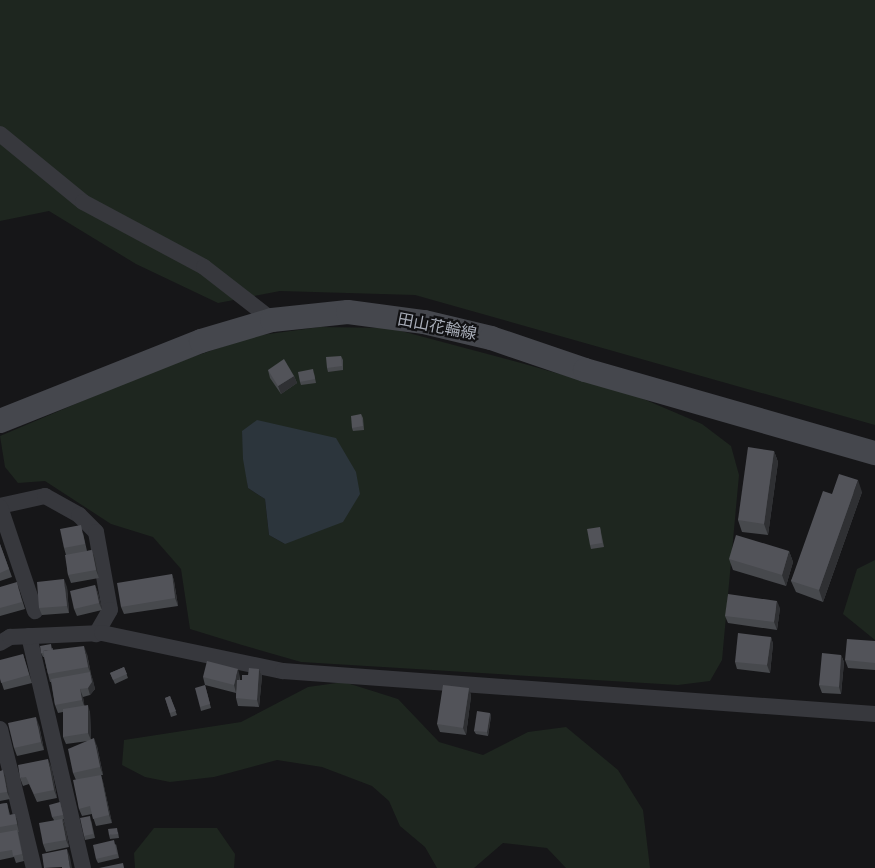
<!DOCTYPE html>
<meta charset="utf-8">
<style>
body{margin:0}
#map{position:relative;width:875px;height:868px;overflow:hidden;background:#161618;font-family:Arial,"Noto Sans JP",sans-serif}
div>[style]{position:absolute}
.green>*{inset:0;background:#1e261f}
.water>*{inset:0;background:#2c353c}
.minor>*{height:16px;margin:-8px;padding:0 8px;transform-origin:8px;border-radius:8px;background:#37383d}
.secondary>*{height:24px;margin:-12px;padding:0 12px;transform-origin:12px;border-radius:12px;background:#45474d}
.wall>*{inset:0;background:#47494d}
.shaded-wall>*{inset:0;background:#2f3033}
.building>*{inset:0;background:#525359}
span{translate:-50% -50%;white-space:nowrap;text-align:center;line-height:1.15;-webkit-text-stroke:4.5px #111113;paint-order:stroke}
.street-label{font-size:16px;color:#a8adb8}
</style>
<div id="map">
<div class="green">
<div style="clip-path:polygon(0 0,875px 0,875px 425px,415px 295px,280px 291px,218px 303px,136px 264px,49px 211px,0 221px)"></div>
<div style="clip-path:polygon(evenodd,320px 327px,390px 328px,521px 363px,634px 395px,702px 424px,731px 446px,739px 475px,722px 660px,710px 681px,678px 685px,301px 662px,242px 645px,190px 629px,181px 569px,153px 537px,111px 524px,45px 481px,18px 483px,5px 467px,0 436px,160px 368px,254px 336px,320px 327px,242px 431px,285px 544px,269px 535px,265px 499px,248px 488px,242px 431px)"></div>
<div style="clip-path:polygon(875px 560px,875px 640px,843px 614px,857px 569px)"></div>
<div style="clip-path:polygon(344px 682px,398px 699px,439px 742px,483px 755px,528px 732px,566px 727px,618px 770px,643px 810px,650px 868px,566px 868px,547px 848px,503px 843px,474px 868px,437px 868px,425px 847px,400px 826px,389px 801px,372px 786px,322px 767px,277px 760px,214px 777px,170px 782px,145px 777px,122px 765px,124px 740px,241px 722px,308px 687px)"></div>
<div style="clip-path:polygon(154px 828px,217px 828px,235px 854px,234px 868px,135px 868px,134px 853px)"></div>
</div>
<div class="water">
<div style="clip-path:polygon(257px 420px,336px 438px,356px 472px,360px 494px,343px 522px,285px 544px,269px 535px,265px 499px,248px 488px,243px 459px,242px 431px)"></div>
</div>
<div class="minor">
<div style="left:0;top:134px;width:107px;rotate:39.3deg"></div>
<div style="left:83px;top:202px;width:137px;rotate:28.2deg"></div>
<div style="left:204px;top:267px;width:86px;rotate:37.9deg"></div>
<div style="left:0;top:506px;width:46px;rotate:-12.5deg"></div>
<div style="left:45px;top:496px;width:39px;rotate:29deg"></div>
<div style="left:79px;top:515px;width:24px;rotate:45deg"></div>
<div style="left:96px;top:532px;width:79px;rotate:79.8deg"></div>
<div style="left:110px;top:610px;width:28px;rotate:120deg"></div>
<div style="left:0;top:507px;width:110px;rotate:71.4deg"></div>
<div style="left:29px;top:636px;width:238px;rotate:76.9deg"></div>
<div style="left:0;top:643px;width:12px;rotate:-31deg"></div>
<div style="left:10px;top:637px;width:92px;rotate:-2.5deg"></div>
<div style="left:102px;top:633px;width:185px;rotate:11.9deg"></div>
<div style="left:283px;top:671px;width:594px;rotate:4.15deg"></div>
<div style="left:0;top:729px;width:143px;rotate:76.3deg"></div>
</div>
<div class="secondary">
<div style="left:0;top:421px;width:216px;rotate:-21.7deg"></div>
<div style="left:201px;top:341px;width:74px;rotate:-16.5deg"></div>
<div style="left:272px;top:320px;width:76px;rotate:-6deg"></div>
<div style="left:348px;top:312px;width:77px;rotate:7.5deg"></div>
<div style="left:424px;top:322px;width:69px;rotate:13.4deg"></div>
<div style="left:491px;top:338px;width:99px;rotate:18.8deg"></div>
<div style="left:585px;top:370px;width:302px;rotate:16deg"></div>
</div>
<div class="wall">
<div style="clip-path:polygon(341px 356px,343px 360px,343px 370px,328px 372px,327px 368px)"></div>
<div style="clip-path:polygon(268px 370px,294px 376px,297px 383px,281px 394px,270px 378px)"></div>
<div style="clip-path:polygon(314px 373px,316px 383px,301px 385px,300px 382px)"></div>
<div style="clip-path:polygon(361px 414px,363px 418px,364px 430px,353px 431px,352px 428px)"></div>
<div style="clip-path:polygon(774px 451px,778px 462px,768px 535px,742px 532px,738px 520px)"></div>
<div style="clip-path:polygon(862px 492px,823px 602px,796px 592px,791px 581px,832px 494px)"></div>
<div style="clip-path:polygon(600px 527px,604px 547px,591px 549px,590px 545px)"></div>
<div style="clip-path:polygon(83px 533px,87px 551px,92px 550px,95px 558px,99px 578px,71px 583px,68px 575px,66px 555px,64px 548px)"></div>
<div style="clip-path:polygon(0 544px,12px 577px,0 581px)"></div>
<div style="clip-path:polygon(789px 551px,793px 562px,786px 586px,733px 570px,729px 559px)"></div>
<div style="clip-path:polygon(172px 574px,174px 581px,178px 606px,124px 614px,121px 607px)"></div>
<div style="clip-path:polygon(95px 585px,98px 593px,102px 610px,77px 616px,74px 609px)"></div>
<div style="clip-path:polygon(0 587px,19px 590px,25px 609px,0 616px)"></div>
<div style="clip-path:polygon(67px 587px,69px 613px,42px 615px,39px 608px)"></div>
<div style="clip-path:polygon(780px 608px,777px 630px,728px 623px,725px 616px)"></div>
<div style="clip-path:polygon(771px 637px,773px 644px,770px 673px,737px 669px,735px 662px)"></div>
<div style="clip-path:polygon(875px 641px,875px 670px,848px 668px,845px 660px)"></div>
<div style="clip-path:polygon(53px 648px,53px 650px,87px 654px,91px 674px,95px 689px,90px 695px,83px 697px,84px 705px,90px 712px,91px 740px,97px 746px,103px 775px,101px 775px,103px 782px,112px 823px,96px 826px,92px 814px,82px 816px,79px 809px,76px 780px,73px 773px,88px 741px,66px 744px,63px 737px,63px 712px,58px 713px,55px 705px,51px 682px,50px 682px,48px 674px,44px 657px,43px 657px,41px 653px)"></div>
<div style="clip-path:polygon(23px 654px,32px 683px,4px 690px,0 678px)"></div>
<div style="clip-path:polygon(841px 655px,844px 662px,841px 694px,822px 693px,819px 685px)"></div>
<div style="clip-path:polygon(124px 667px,128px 678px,115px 684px,110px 673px)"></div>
<div style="clip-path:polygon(259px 669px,262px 676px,259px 707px,238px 706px,236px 698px,236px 693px,205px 685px,203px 677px,240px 677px,240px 680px,242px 680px)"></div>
<div style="clip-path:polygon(205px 685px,211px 708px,201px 711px,200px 707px)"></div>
<div style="clip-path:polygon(469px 688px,471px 696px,466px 735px,440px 732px,437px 724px)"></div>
<div style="clip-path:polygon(170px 696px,177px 715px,171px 717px,165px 698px)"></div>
<div style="clip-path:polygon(490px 713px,491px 716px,488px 736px,476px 734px,474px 731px)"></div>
<div style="clip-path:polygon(39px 725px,44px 750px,17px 756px,14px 748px)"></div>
<div style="clip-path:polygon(51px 766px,57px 798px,37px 802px,29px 784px,23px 786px,20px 778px)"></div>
<div style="clip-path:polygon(0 771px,6px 778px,10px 799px,0 801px)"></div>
<div style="clip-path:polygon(60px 802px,64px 819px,63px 819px,65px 826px,69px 847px,46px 852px,43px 844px,54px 820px,52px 817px)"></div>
<div style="clip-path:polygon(7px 803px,10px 815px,15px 814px,18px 821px,19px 832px,18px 832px,19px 837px,24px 861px,16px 863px,14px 857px,0 860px,0 804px)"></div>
<div style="clip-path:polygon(91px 820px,95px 838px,85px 840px,84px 836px)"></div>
<div style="clip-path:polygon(118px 832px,119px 838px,110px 839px,109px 835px)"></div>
<div style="clip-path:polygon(116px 844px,119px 858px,98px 863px,96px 859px)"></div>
</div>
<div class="shaded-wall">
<div style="clip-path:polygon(294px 376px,297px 383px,281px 394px,278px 386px)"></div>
<div style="clip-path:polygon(774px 451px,778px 462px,768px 535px,764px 524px)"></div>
<div style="clip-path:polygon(858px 480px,862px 492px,823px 602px,819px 590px)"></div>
<div style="clip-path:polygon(92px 550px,95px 558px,99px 578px,96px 570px)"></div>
<div style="clip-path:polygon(789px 551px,793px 562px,786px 586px,782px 575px)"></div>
<div style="clip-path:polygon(172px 574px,174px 581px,178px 606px,175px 598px)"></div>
<div style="clip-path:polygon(64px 579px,67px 587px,69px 613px,67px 606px)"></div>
<div style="clip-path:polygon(95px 585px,98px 593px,102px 610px,99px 603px)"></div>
<div style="clip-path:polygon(777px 601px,780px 608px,777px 630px,774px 622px)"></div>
<div style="clip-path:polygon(771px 637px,773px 644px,770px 673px,767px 665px)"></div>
<div style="clip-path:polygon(84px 646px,87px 654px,91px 674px,88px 667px)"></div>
<div style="clip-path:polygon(841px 655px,844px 662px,841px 694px,839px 687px)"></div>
<div style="clip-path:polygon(238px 669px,240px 677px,236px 693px,234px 685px)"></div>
<div style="clip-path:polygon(259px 669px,262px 676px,259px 707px,257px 700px)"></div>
<div style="clip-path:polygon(90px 672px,93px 680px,95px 689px,90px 695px,88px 688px)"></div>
<div style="clip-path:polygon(469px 688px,471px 696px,466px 735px,463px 728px)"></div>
<div style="clip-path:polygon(80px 689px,83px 697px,85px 708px,82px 700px)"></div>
<div style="clip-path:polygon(88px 705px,90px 712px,91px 740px,88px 733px)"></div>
<div style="clip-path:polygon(490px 713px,491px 716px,488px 736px,487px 732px)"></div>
<div style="clip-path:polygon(36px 717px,39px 725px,44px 750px,41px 742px)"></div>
<div style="clip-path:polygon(94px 738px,97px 746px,103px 775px,100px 767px)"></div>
<div style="clip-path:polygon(48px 759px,51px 766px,57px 798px,54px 790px)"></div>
<div style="clip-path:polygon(3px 770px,6px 778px,10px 799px,7px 792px)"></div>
<div style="clip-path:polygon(101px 775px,103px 782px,112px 823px,109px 815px)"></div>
<div style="clip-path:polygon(15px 814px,18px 821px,19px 832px,17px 824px)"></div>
<div style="clip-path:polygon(62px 819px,65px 826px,69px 847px,66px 840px)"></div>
<div style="clip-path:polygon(67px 849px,70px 857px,72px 868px,70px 868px)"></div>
</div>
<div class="building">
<div style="clip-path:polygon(341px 356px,342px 366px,327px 368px,326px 357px)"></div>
<div style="clip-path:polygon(284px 359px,294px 376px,278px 386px,268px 370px)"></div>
<div style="clip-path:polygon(313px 369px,315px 379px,300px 382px,298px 372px)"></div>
<div style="clip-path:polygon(361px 414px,363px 426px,352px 428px,351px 416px)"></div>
<div style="clip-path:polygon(748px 447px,774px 451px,764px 524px,738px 520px)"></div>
<div style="clip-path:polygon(839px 474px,858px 480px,819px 590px,791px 581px,823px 491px,832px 494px)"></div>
<div style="clip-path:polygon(81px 525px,85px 544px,64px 548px,60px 529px)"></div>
<div style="clip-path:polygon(600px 527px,602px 543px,590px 545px,587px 529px)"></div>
<div style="clip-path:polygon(736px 535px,789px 551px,782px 575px,729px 559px)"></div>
<div style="clip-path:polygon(0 544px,9px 569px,0 573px)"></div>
<div style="clip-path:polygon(92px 550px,96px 570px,68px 575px,65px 555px)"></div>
<div style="clip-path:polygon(172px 574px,175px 598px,121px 607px,117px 583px)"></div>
<div style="clip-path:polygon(64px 579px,67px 606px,39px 608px,37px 582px)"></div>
<div style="clip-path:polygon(17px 582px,22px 602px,0 608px,0 587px)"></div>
<div style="clip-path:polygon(95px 585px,99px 603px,74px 609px,70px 591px)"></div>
<div style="clip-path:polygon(728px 594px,777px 601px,774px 622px,725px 616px)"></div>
<div style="clip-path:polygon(738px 633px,771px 637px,767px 665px,735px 662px)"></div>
<div style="clip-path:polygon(847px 639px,875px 641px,875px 663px,845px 660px)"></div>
<div style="clip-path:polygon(51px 644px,52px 650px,43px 651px,43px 653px,41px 653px,40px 646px)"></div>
<div style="clip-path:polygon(84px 646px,88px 667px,48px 674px,43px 651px)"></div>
<div style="clip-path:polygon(822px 653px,841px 655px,839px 687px,819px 685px)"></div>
<div style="clip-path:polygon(23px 654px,29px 675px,1px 683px,0 678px,0 660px)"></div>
<div style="clip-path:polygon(207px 661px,238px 669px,234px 685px,203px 677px)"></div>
<div style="clip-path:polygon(124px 667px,127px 674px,113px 680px,110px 673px)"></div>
<div style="clip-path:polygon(249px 668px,259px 669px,257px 700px,236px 698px,237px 680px,242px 680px,242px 675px,248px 675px)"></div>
<div style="clip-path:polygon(90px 672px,92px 682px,88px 688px,80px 689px,82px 700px,55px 705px,51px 679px)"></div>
<div style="clip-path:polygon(205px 685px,210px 704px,200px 707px,195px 688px)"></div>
<div style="clip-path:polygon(443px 685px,469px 688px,463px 728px,437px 724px)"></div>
<div style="clip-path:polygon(170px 696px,176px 711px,170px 713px,165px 698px)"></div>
<div style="clip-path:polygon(88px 705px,88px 733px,63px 737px,63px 709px)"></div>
<div style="clip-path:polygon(477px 711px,490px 713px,487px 732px,474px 731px)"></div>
<div style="clip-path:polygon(36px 717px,41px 742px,14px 748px,8px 723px)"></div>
<div style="clip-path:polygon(94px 738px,100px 767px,73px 773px,68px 749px)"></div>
<div style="clip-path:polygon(48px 759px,54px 790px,34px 794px,26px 777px,20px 778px,18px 765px)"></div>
<div style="clip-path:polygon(3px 770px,7px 792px,0 793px,0 771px)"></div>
<div style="clip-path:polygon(101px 775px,109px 815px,93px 819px,90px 806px,79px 809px,73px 780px)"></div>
<div style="clip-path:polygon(60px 802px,63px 815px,52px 817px,49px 805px)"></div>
<div style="clip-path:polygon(7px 803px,9px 815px,15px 814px,17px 824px,0 827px,0 804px)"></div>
<div style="clip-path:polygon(90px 816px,93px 834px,84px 836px,80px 818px)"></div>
<div style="clip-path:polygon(62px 819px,66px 840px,43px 844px,39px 823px)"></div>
<div style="clip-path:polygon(117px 828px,118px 834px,109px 835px,108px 829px)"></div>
<div style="clip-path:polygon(17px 830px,22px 854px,13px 856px,12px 850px,0 852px,0 833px)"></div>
<div style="clip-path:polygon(114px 840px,117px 854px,96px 859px,93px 845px)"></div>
<div style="clip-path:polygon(67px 849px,70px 868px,62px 868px,62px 867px,44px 868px,42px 854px)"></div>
<div style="clip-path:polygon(123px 863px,124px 868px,99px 868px)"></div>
</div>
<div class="street-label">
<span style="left:437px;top:327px;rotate:11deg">田山花輪線</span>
</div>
</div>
